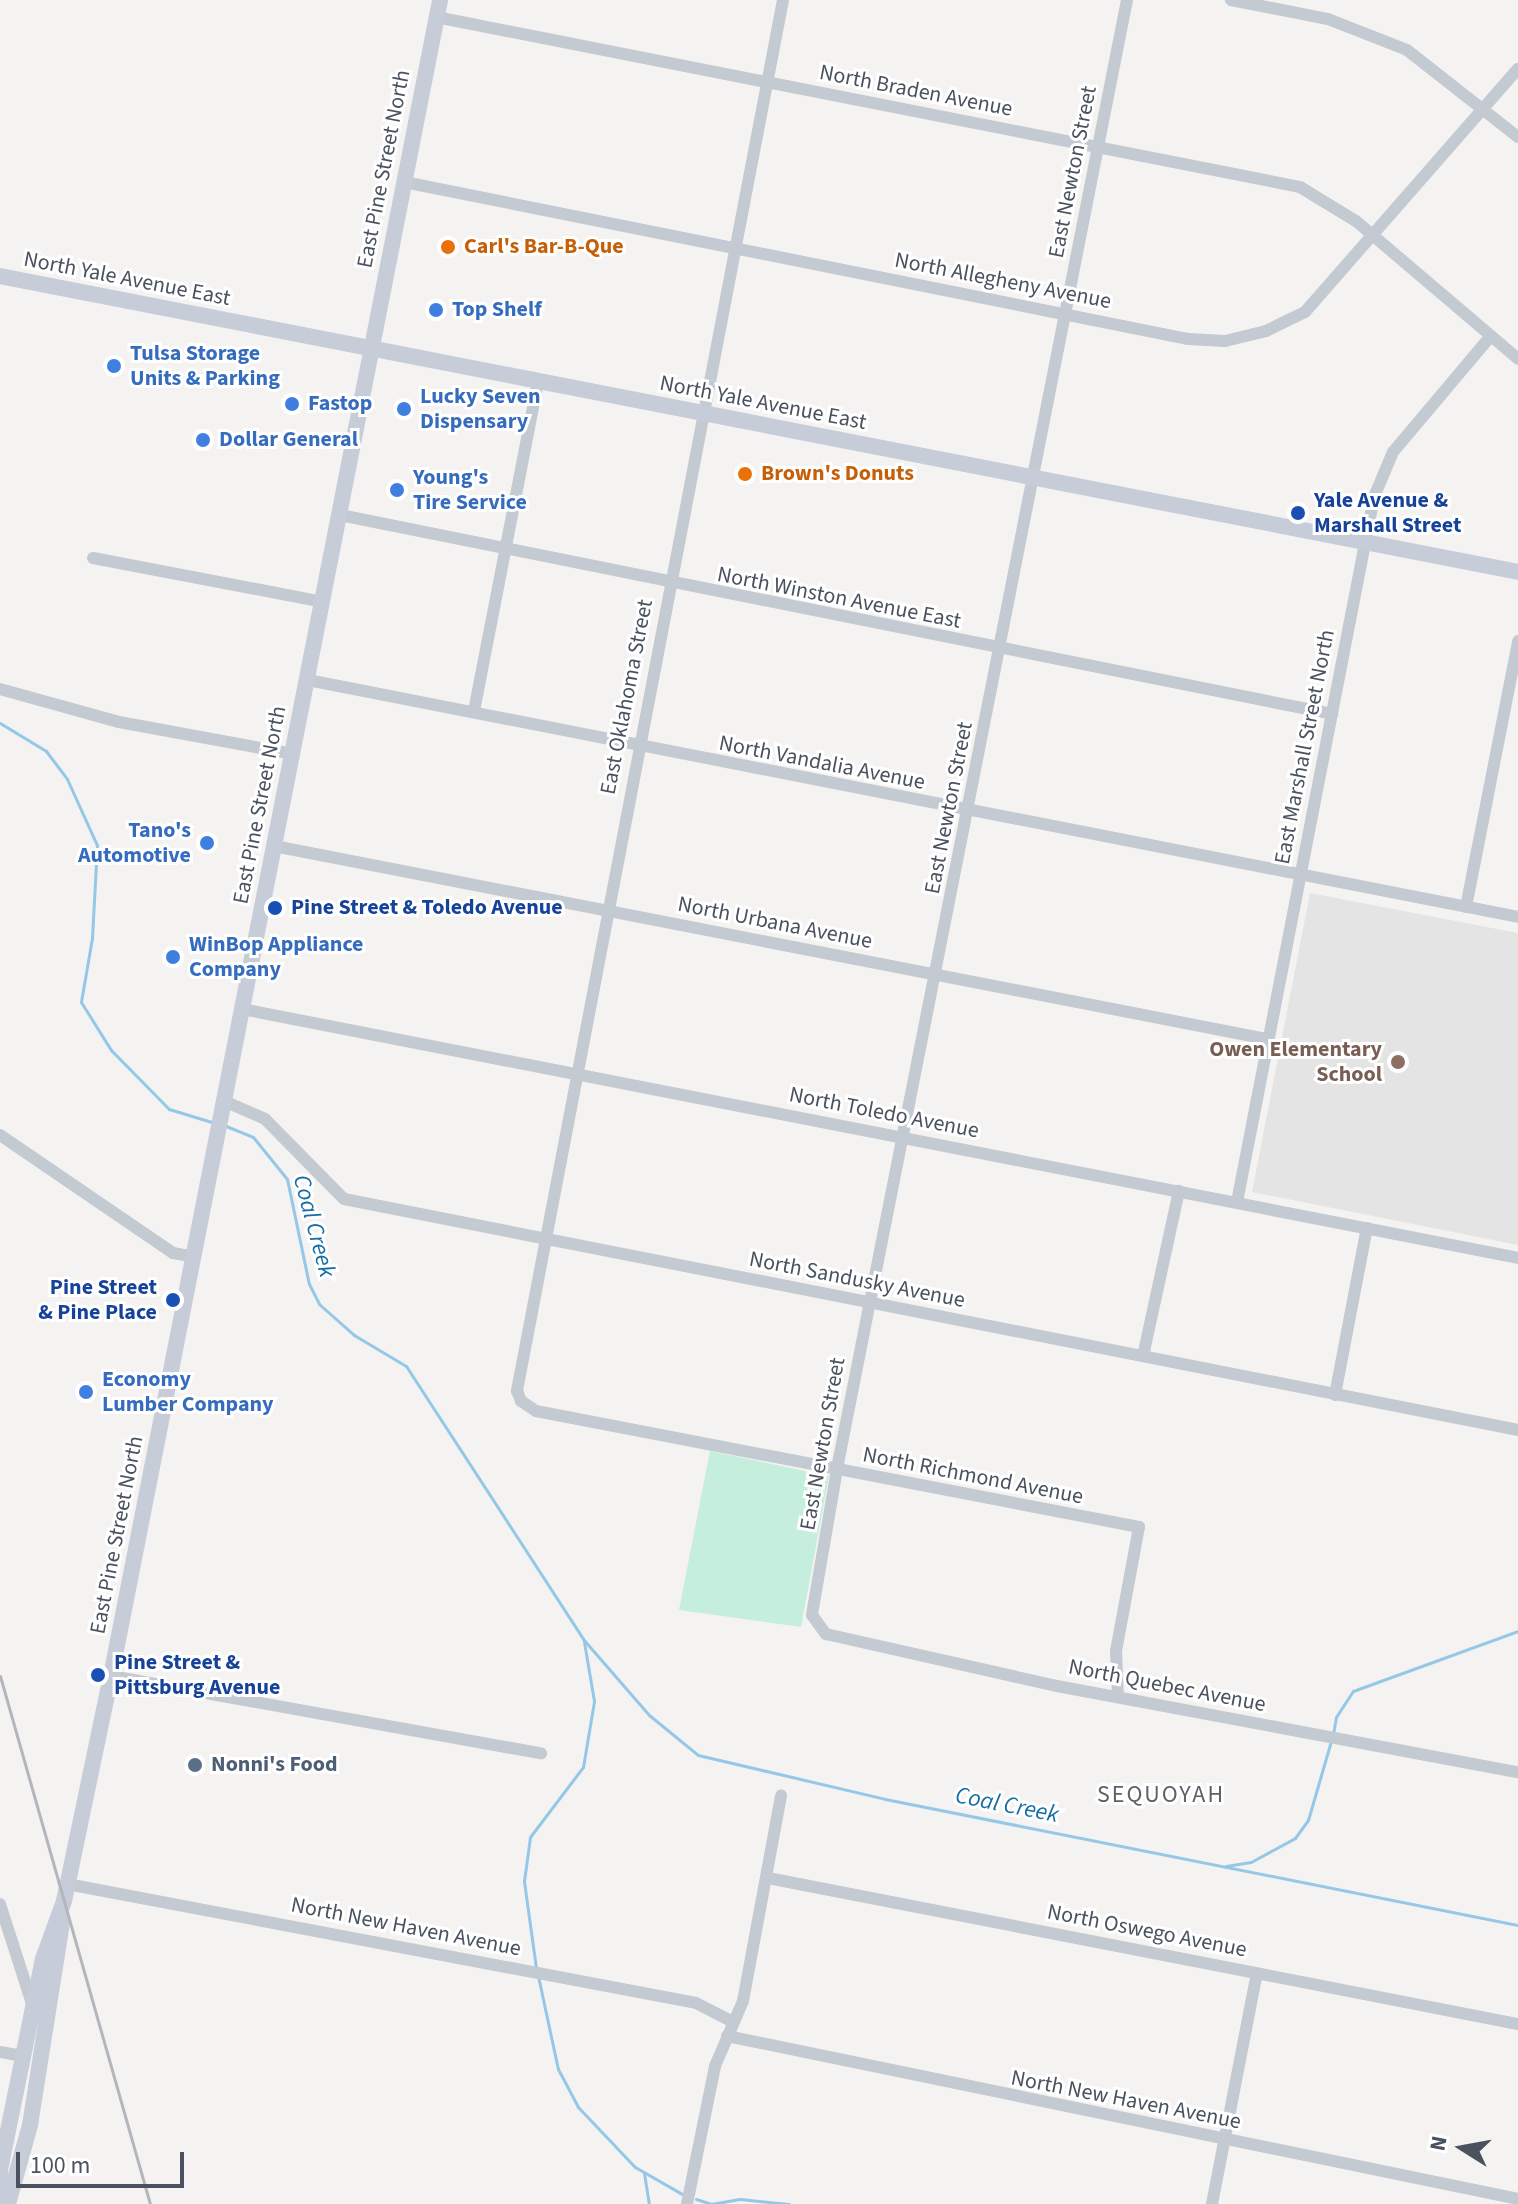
<!DOCTYPE html>
<style>
body{margin:0}
#map{position:relative;width:1518px;height:2204px;overflow:hidden;background:#f4f3f2;font-family:"Source Sans 3",sans-serif}
div>[style]{position:absolute}
.education>*{inset:0;background:#e5e4e4}
.green>*{inset:0;background:#c5eedc}
.stream>*{height:3px;margin:-1.5px;padding:0 1.5px;transform-origin:1.5px;border-radius:1.5px;background:#95c7e7}
.minor>*{height:12px;margin:-6px;padding:0 6px;transform-origin:6px;border-radius:6px;background:#c4cad2}
.secondary>*{height:16px;margin:-8px;padding:0 8px;transform-origin:8px;border-radius:8px;background:#c7ccd9}
.rail>*{height:3px;margin:-1.5px;padding:0 1.5px;transform-origin:1.5px;border-radius:1.5px;background:#b5b6bc}
.dots>*{width:22px;height:22px;translate:-50% -50%;box-sizing:border-box;border:4px solid #fff;border-radius:50%}
span{translate:-50% -50%;white-space:nowrap;text-align:center;line-height:1.15;-webkit-text-stroke:6px #fff;paint-order:stroke}
.street-label{font-size:22px;color:#4b525f}
.food-label{font-size:22px;color:#c56008;font-weight:700}
.left{translate:0 -50%;text-align:left}
.shop-label{font-size:22px;color:#366cbe;font-weight:700}
.right{translate:-100% -50%;text-align:right}
.transit-label{font-size:22px;color:#164399;font-weight:700}
.education-label{font-size:22px;color:#785e54;font-weight:700}
.service-label{font-size:22px;color:#4e5e75;font-weight:700}
.water-label{font-size:24px;color:#166ea6;font-style:italic}
.neighbourhood-label{font-size:24px;color:#5f6167;letter-spacing:2px}
.north{position:absolute;left:1422px;top:2108px;width:80px;height:80px;-webkit-text-stroke:6px #fff;paint-order:stroke;rotate:281deg;font-size:22px;font-weight:700;line-height:32px;text-align:center;color:#4b525f}
.north::after{content:'';display:block;margin:auto;width:28px;height:36px;background:#4b525f;clip-path:polygon(50% 0,100% 100%,50% 72%,0 100%)}
.scale{position:absolute;left:16px;top:2152px;width:168px;height:36px;box-sizing:border-box;border:4px solid #4b525f;border-top:0;padding-left:10px;font-size:24px;line-height:28px;white-space:nowrap;color:#4b525f;-webkit-text-stroke:6px #fff;paint-order:stroke}
</style>
<div id="map">
<div class="education">
<div style="clip-path:polygon(1310px 893px,1518px 933px,1518px 1245px,1252px 1192px)"></div>
</div>
<div class="green">
<div style="clip-path:polygon(710px 1451px,829px 1476px,801px 1627px,679px 1610px)"></div>
</div>
<div class="stream">
<div style="left:0;top:723px;width:54px;rotate:31.3deg"></div>
<div style="left:46px;top:751px;width:35px;rotate:53deg"></div>
<div style="left:67px;top:779px;width:72px;rotate:65.6deg"></div>
<div style="left:97px;top:845px;width:93px;rotate:93.1deg"></div>
<div style="left:92px;top:938px;width:65px;rotate:99.8deg"></div>
<div style="left:81px;top:1002px;width:57px;rotate:58deg"></div>
<div style="left:111px;top:1050px;width:83px;rotate:45.5deg"></div>
<div style="left:169px;top:1109px;width:48px;rotate:16.9deg"></div>
<div style="left:226px;top:1126px;width:29px;rotate:22deg"></div>
<div style="left:253px;top:1137px;width:54px;rotate:51deg"></div>
<div style="left:287px;top:1179px;width:107px;rotate:78.2deg"></div>
<div style="left:309px;top:1284px;width:22px;rotate:63deg"></div>
<div style="left:319px;top:1304px;width:47px;rotate:41.5deg"></div>
<div style="left:354px;top:1335px;width:61px;rotate:30.8deg"></div>
<div style="left:406px;top:1366px;width:325px;rotate:57deg"></div>
<div style="left:583px;top:1639px;width:101px;rotate:49deg"></div>
<div style="left:649px;top:1715px;width:63px;rotate:39.2deg"></div>
<div style="left:698px;top:1755px;width:192px;rotate:13.2deg"></div>
<div style="left:885px;top:1799px;width:645px;rotate:11.26deg"></div>
<div style="left:1333px;top:1734px;width:17px;rotate:-80deg"></div>
<div style="left:1336px;top:1717px;width:31px;rotate:-57deg"></div>
<div style="left:1353px;top:1691px;width:176px;rotate:-20deg"></div>
<div style="left:1226px;top:1866px;width:25px;rotate:-9deg"></div>
<div style="left:1251px;top:1862px;width:50px;rotate:-28.6deg"></div>
<div style="left:1295px;top:1838px;width:22px;rotate:-54deg"></div>
<div style="left:1308px;top:1820px;width:82px;rotate:-73.8deg"></div>
<div style="left:536px;top:1968px;width:88px;rotate:-97.9deg"></div>
<div style="left:524px;top:1881px;width:44px;rotate:-82.2deg"></div>
<div style="left:530px;top:1837px;width:88px;rotate:-52.9deg"></div>
<div style="left:583px;top:1767px;width:67px;rotate:-80.5deg"></div>
<div style="left:594px;top:1701px;width:60px;rotate:-99.6deg"></div>
<div style="left:538px;top:1976px;width:95px;rotate:77.9deg"></div>
<div style="left:558px;top:2069px;width:43px;rotate:62.2deg"></div>
<div style="left:578px;top:2107px;width:83px;rotate:46.5deg"></div>
<div style="left:635px;top:2167px;width:54px;rotate:29.9deg"></div>
<div style="left:644px;top:2173px;width:31px;rotate:81deg"></div>
<div style="left:696px;top:2199px;width:16px;rotate:18deg"></div>
<div style="left:711px;top:2204px;width:29px;rotate:-10deg"></div>
<div style="left:740px;top:2199px;width:49px;rotate:5.8deg"></div>
</div>
<div class="minor">
<div style="left:783px;top:0;width:1416px;rotate:100.83deg"></div>
<div style="left:517px;top:1391px;width:11px;rotate:68deg"></div>
<div style="left:521px;top:1401px;width:18px;rotate:34deg"></div>
<div style="left:536px;top:1411px;width:614px;rotate:10.89deg"></div>
<div style="left:1139px;top:1527px;width:126px;rotate:100.5deg"></div>
<div style="left:1116px;top:1651px;width:45px;rotate:87.5deg"></div>
<div style="left:1127px;top:0;width:1486px;rotate:101.17deg"></div>
<div style="left:839px;top:1458px;width:159px;rotate:99.8deg"></div>
<div style="left:812px;top:1615px;width:24px;rotate:54deg"></div>
<div style="left:826px;top:1634px;width:237px;rotate:12.7deg"></div>
<div style="left:1057px;top:1686px;width:469px;rotate:10.6deg"></div>
<div style="left:1231px;top:0;width:99px;rotate:11.1deg"></div>
<div style="left:1328px;top:19px;width:85px;rotate:21.4deg"></div>
<div style="left:1407px;top:50px;width:141px;rotate:38.1deg"></div>
<div style="left:436px;top:17px;width:881px;rotate:11.13deg"></div>
<div style="left:1300px;top:187px;width:66px;rotate:31.3deg"></div>
<div style="left:1356px;top:221px;width:213px;rotate:40.4deg"></div>
<div style="left:404px;top:182px;width:800px;rotate:11.32deg"></div>
<div style="left:1188px;top:339px;width:37px;rotate:3deg"></div>
<div style="left:1225px;top:341px;width:42px;rotate:-13.7deg"></div>
<div style="left:1266px;top:331px;width:43px;rotate:-26deg"></div>
<div style="left:1305px;top:312px;width:323px;rotate:-48.8deg"></div>
<div style="left:340px;top:515px;width:1012px;rotate:11.34deg"></div>
<div style="left:93px;top:558px;width:235px;rotate:10.8deg"></div>
<div style="left:308px;top:680px;width:1233px;rotate:11.08deg"></div>
<div style="left:0;top:689px;width:123px;rotate:15.5deg"></div>
<div style="left:119px;top:722px;width:177px;rotate:10.4deg"></div>
<div style="left:474px;top:711px;width:336px;rotate:-79deg"></div>
<div style="left:274px;top:846px;width:1012px;rotate:11deg"></div>
<div style="left:1466px;top:907px;width:271px;rotate:-78.9deg"></div>
<div style="left:242px;top:1009px;width:1300px;rotate:11.04deg"></div>
<div style="left:224px;top:1101px;width:45px;rotate:23.7deg"></div>
<div style="left:265px;top:1119px;width:112px;rotate:45.4deg"></div>
<div style="left:344px;top:1199px;width:1197px;rotate:11.13deg"></div>
<div style="left:0;top:1135px;width:209px;rotate:34.3deg"></div>
<div style="left:173px;top:1253px;width:22px;rotate:10deg"></div>
<div style="left:1237px;top:1202px;width:718px;rotate:-79deg"></div>
<div style="left:1374px;top:497px;width:49px;rotate:-67.1deg"></div>
<div style="left:1393px;top:452px;width:150px;rotate:-49.9deg"></div>
<div style="left:1143px;top:1356px;width:169px;rotate:-77.7deg"></div>
<div style="left:1335px;top:1395px;width:170px;rotate:-79.2deg"></div>
<div style="left:111px;top:1676px;width:437px;rotate:10.2deg"></div>
<div style="left:768px;top:1878px;width:764px;rotate:11.02deg"></div>
<div style="left:67px;top:1884px;width:640px;rotate:10.71deg"></div>
<div style="left:696px;top:2003px;width:42px;rotate:27.2deg"></div>
<div style="left:0;top:1904px;width:111px;rotate:72.2deg"></div>
<div style="left:727px;top:2036px;width:808px;rotate:11.64deg"></div>
<div style="left:0;top:2052px;width:23px;rotate:10deg"></div>
<div style="left:687px;top:2204px;width:141px;rotate:-78.5deg"></div>
<div style="left:715px;top:2066px;width:71px;rotate:-66.7deg"></div>
<div style="left:743px;top:2001px;width:209px;rotate:-79.5deg"></div>
<div style="left:1212px;top:2204px;width:235px;rotate:-79deg"></div>
</div>
<div class="secondary">
<div style="left:0;top:276px;width:1547px;rotate:11.03deg"></div>
<div style="left:0;top:2204px;width:34px;rotate:-90deg"></div>
<div style="left:0;top:2170px;width:215px;rotate:-78.5deg"></div>
<div style="left:43px;top:1959px;width:62px;rotate:-70.1deg"></div>
<div style="left:64px;top:1901px;width:230px;rotate:-78.2deg"></div>
<div style="left:111px;top:1676px;width:1708px;rotate:-78.89deg"></div>
<div style="left:8px;top:2204px;width:82px;rotate:-74.4deg"></div>
<div style="left:30px;top:2125px;width:205px;rotate:-81deg"></div>
</div>
<div class="rail">
<div style="left:0;top:1676px;width:549px;rotate:74.14deg"></div>
</div>
<div class="dots">
<div style="left:448px;top:247px;background:#e8710a"></div>
<div style="left:436px;top:310px;background:#3f7fe0"></div>
<div style="left:114px;top:366px;background:#3f7fe0"></div>
<div style="left:292px;top:404px;background:#3f7fe0"></div>
<div style="left:404px;top:409px;background:#3f7fe0"></div>
<div style="left:203px;top:440px;background:#3f7fe0"></div>
<div style="left:745px;top:474px;background:#e8710a"></div>
<div style="left:397px;top:490px;background:#3f7fe0"></div>
<div style="left:1298px;top:513px;background:#1a4fb4"></div>
<div style="left:207px;top:843px;background:#3f7fe0"></div>
<div style="left:275px;top:908px;background:#1a4fb4"></div>
<div style="left:173px;top:957px;background:#3f7fe0"></div>
<div style="left:1398px;top:1062px;background:#8d6e63"></div>
<div style="left:173px;top:1300px;background:#1a4fb4"></div>
<div style="left:86px;top:1392px;background:#3f7fe0"></div>
<div style="left:98px;top:1675px;background:#1a4fb4"></div>
<div style="left:195px;top:1765px;background:#5c6f8a"></div>
</div>
<div class="street-label">
<span style="left:916px;top:91px;rotate:11deg">North Braden Avenue</span>
<span style="left:384px;top:169px;rotate:-79deg">East Pine Street North</span>
<span style="left:1073px;top:172px;rotate:-79deg">East Newton Street</span>
<span style="left:127px;top:279px;rotate:11deg">North Yale Avenue East</span>
<span style="left:1003px;top:281px;rotate:11deg">North Allegheny Avenue</span>
<span style="left:763px;top:403px;rotate:11deg">North Yale Avenue East</span>
<span style="left:839px;top:598px;rotate:11deg">North Winston Avenue East</span>
<span style="left:627px;top:697px;rotate:-79deg">East Oklahoma Street</span>
<span style="left:1305px;top:747px;rotate:-79deg">East Marshall Street North</span>
<span style="left:822px;top:763px;rotate:11deg">North Vandalia Avenue</span>
<span style="left:260px;top:805px;rotate:-79deg">East Pine Street North</span>
<span style="left:949px;top:808px;rotate:-79deg">East Newton Street</span>
<span style="left:775px;top:923px;rotate:11deg">North Urbana Avenue</span>
<span style="left:884px;top:1113px;rotate:11deg">North Toledo Avenue</span>
<span style="left:857px;top:1280px;rotate:11deg">North Sandusky Avenue</span>
<span style="left:823px;top:1444px;rotate:-80deg">East Newton Street</span>
<span style="left:973px;top:1476px;rotate:11deg">North Richmond Avenue</span>
<span style="left:117px;top:1535px;rotate:-79deg">East Pine Street North</span>
<span style="left:1167px;top:1686px;rotate:11deg">North Quebec Avenue</span>
<span style="left:406px;top:1927px;rotate:11deg">North New Haven Avenue</span>
<span style="left:1147px;top:1931px;rotate:11deg">North Oswego Avenue</span>
<span style="left:1126px;top:2100px;rotate:11deg">North New Haven Avenue</span>
</div>
<div class="food-label">
<span class="left" style="left:464px;top:247px">Carl's Bar-B-Que</span>
<span class="left" style="left:761px;top:474px">Brown's Donuts</span>
</div>
<div class="shop-label">
<span class="left" style="left:452px;top:310px">Top Shelf</span>
<span class="left" style="left:130px;top:366px">Tulsa Storage<br>Units &amp; Parking</span>
<span class="left" style="left:420px;top:409px">Lucky Seven<br>Dispensary</span>
<span class="left" style="left:308px;top:404px">Fastop</span>
<span class="left" style="left:219px;top:440px">Dollar General</span>
<span class="left" style="left:413px;top:490px">Young's<br>Tire Service</span>
<span class="right" style="left:191px;top:843px">Tano's<br>Automotive</span>
<span class="left" style="left:189px;top:957px">WinBop Appliance<br>Company</span>
<span class="left" style="left:102px;top:1392px">Economy<br>Lumber Company</span>
</div>
<div class="transit-label">
<span class="left" style="left:1314px;top:513px">Yale Avenue &amp;<br>Marshall Street</span>
<span class="left" style="left:291px;top:908px">Pine Street &amp; Toledo Avenue</span>
<span class="right" style="left:157px;top:1300px">Pine Street<br>&amp; Pine Place</span>
<span class="left" style="left:114px;top:1675px">Pine Street &amp;<br>Pittsburg Avenue</span>
</div>
<div class="education-label">
<span class="right" style="left:1382px;top:1062px">Owen Elementary<br>School</span>
</div>
<div class="service-label">
<span class="left" style="left:211px;top:1765px">Nonni's Food</span>
</div>
<div class="water-label">
<span style="left:314px;top:1226px;rotate:75deg">Coal Creek</span>
<span style="left:1007px;top:1805px;rotate:11deg">Coal Creek</span>
</div>
<div class="neighbourhood-label">
<span style="left:1161px;top:1795px">SEQUOYAH</span>
</div>
<div class="north">N</div>
<div class="scale">100 m</div>
</div>
